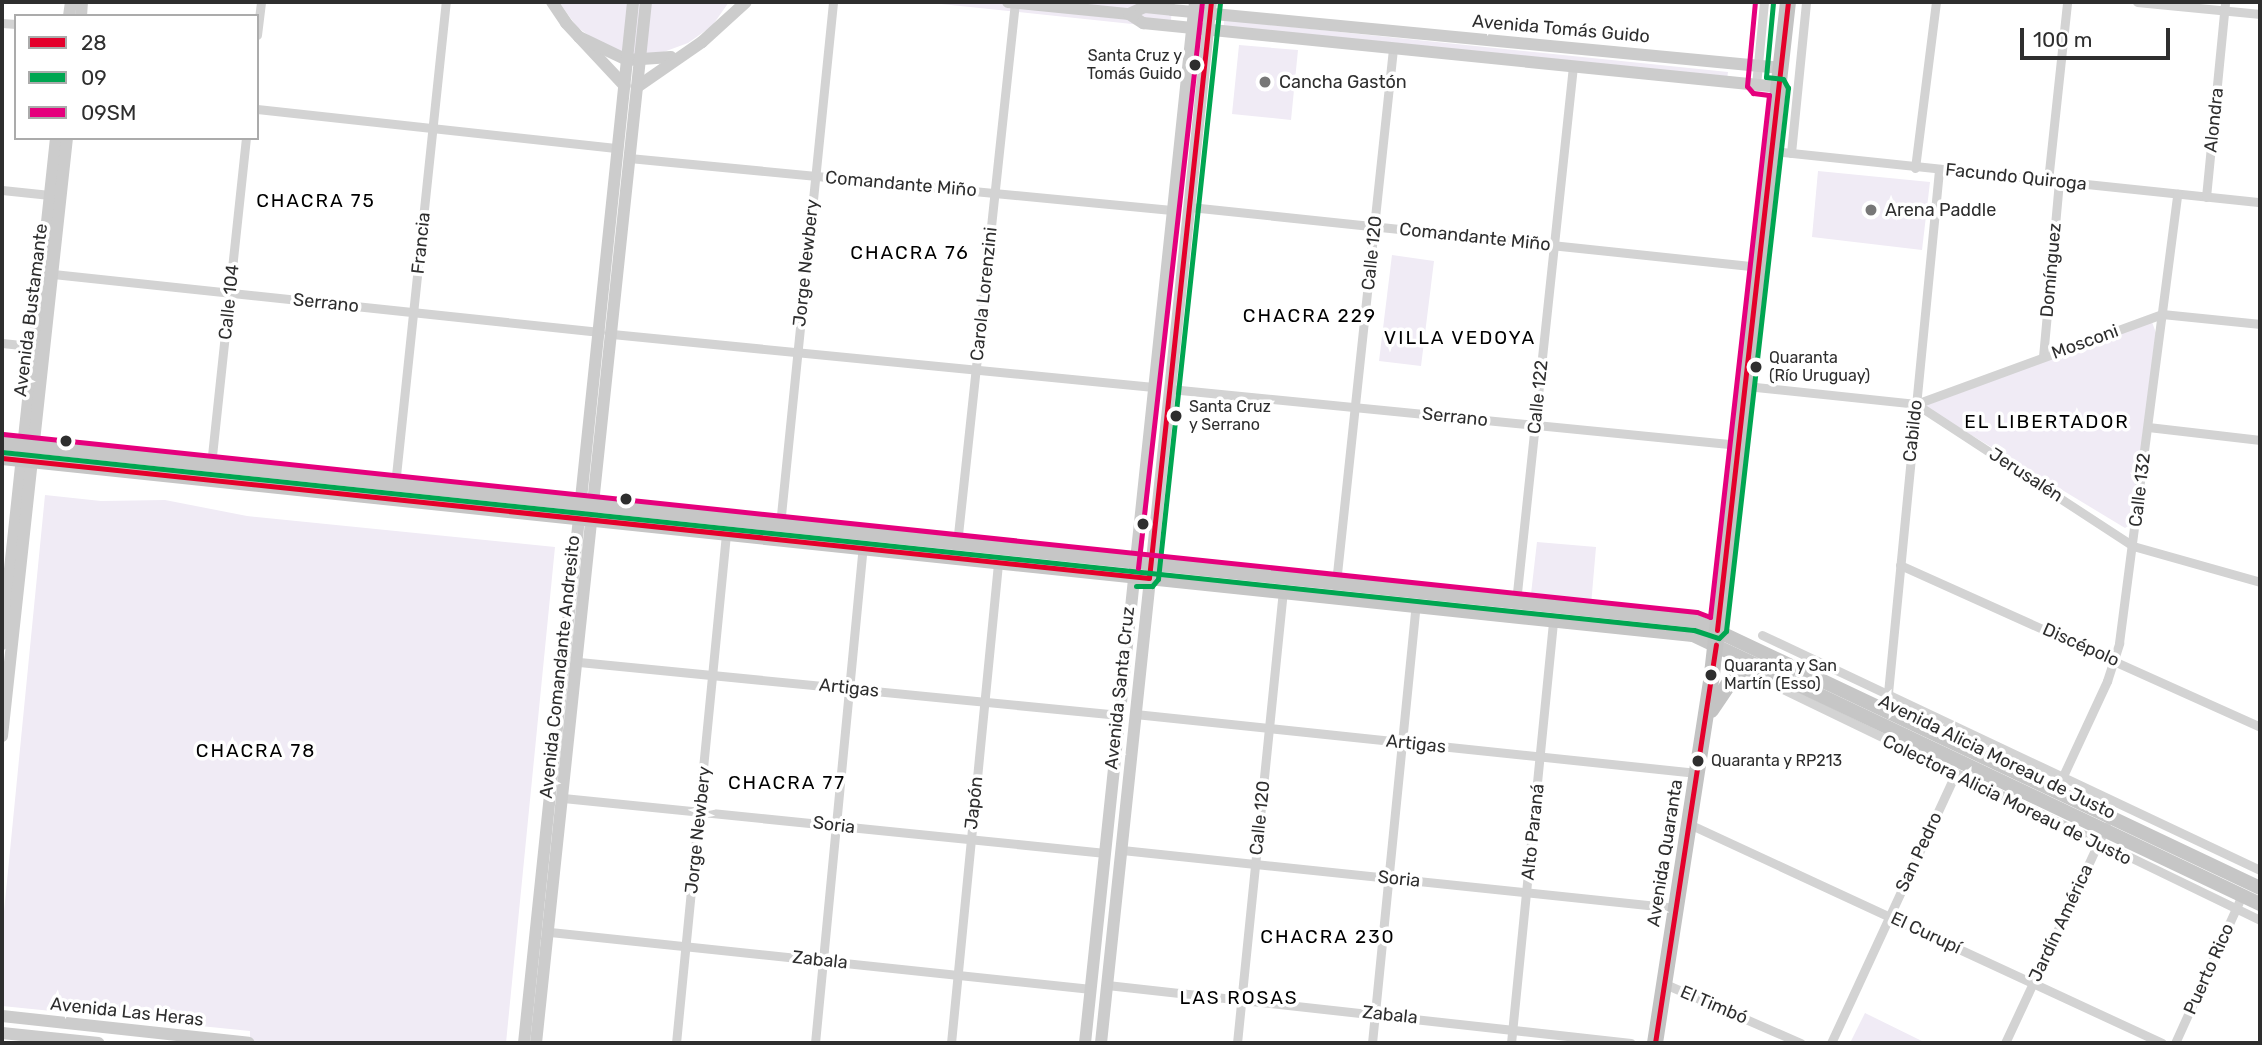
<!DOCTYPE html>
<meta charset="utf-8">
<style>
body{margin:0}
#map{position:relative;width:2262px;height:1045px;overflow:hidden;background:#fff;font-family:Rubik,sans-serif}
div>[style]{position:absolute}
.green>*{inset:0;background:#f0ebf5}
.minor>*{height:9px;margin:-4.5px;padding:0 4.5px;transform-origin:4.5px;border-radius:4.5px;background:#d3d3d3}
.secondary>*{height:12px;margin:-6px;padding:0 6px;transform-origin:6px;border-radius:6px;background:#ccc}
.primary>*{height:14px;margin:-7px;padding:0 7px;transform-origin:7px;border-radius:7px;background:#c6c6c6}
.trunk>*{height:16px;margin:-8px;padding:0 8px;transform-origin:8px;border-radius:8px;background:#c3c3c3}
.bus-1>*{height:5px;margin:-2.5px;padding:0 2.5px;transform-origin:2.5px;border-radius:2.5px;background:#e4002b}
.bus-2>*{height:5px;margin:-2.5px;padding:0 2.5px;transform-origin:2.5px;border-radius:2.5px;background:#00a651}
.bus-3>*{height:5px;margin:-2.5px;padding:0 2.5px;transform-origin:2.5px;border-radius:2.5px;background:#e5007d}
.dots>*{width:19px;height:19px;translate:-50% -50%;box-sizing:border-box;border:4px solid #fff;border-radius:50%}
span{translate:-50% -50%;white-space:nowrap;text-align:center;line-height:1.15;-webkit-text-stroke:7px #fff;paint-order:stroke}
.bus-label{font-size:16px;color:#2e2e2e}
.right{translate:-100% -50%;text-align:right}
.left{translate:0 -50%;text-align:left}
.street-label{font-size:18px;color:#2e2e2e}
.poi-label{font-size:18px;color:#2e2e2e}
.neighbourhood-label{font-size:19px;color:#000;letter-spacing:2px}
.frame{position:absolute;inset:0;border:4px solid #2e2e2e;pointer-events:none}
.legend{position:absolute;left:14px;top:14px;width:245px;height:126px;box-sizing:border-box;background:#fff;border:2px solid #ababab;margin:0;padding:9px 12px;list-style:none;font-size:21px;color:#2e2e2e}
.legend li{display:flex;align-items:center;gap:14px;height:35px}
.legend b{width:35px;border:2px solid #ababab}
.scale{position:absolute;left:2020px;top:28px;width:150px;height:32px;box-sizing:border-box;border:4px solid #2e2e2e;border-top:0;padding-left:9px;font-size:21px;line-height:24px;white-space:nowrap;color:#2e2e2e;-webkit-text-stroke:5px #fff;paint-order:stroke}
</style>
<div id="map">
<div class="green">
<div style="clip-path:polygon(559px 2px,729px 2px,712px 26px,688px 43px,658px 54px,630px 54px,602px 45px,577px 27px)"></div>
<div style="clip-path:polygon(922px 2px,1173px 2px,1170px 28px)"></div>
<div style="clip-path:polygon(1224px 20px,1728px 72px,1727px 79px,1224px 27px)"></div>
<div style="clip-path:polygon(1239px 45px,1298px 50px,1291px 120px,1232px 114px)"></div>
<div style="clip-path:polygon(1818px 171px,1930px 182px,1922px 250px,1812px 237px)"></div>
<div style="clip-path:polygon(1392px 255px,1434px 261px,1421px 366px,1379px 361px)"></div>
<div style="clip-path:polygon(2152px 322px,2156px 333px,2133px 523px,2125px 528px,1920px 404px)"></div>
<div style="clip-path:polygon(45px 495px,101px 501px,165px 500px,247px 516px,555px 547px,506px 1043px,250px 1043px,250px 1031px,2px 1006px,2px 932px)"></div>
<div style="clip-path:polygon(1537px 542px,1596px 547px,1591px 605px,1538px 600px,1531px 594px)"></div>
<div style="clip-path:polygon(1865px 1013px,1926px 1043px,1850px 1043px)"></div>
</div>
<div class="minor">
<div style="left:2137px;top:2px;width:124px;rotate:5.6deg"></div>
<div style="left:2px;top:23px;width:14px;rotate:4deg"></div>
<div style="left:257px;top:35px;width:33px;rotate:-83deg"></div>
<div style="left:1756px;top:85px;width:83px;rotate:-84.5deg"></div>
<div style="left:257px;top:109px;width:363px;rotate:6.2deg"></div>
<div style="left:1772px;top:151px;width:491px;rotate:6deg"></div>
<div style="left:1791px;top:153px;width:152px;rotate:-84.3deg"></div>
<div style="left:629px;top:158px;width:545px;rotate:5.47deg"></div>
<div style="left:1915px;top:168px;width:167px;rotate:-82.8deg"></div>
<div style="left:2048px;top:181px;width:180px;rotate:-83.9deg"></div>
<div style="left:2px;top:190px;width:48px;rotate:5.9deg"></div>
<div style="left:2206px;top:197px;width:196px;rotate:-84.4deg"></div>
<div style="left:1190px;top:207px;width:573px;rotate:6.01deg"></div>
<div style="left:53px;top:274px;width:550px;rotate:6.05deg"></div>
<div style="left:612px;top:334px;width:544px;rotate:5.6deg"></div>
<div style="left:2px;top:343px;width:31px;rotate:6deg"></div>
<div style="left:2043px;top:357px;width:176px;rotate:-84.8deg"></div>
<div style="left:1746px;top:386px;width:171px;rotate:6deg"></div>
<div style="left:1916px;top:404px;width:259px;rotate:33.2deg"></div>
<div style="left:2133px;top:546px;width:132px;rotate:15.8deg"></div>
<div style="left:1170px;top:389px;width:572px;rotate:5.62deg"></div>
<div style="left:1916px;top:404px;width:262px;rotate:-20.1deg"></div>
<div style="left:2162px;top:314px;width:99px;rotate:5.8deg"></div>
<div style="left:2148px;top:427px;width:113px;rotate:6.6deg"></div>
<div style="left:211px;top:465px;width:329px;rotate:-83.9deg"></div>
<div style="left:395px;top:485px;width:486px;rotate:-84deg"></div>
<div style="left:780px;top:525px;width:526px;rotate:-84.21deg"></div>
<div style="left:957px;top:544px;width:545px;rotate:-83.89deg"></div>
<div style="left:1900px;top:565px;width:395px;rotate:24.2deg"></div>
<div style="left:1336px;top:583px;width:537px;rotate:-83.91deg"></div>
<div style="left:1516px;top:602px;width:539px;rotate:-83.93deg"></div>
<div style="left:1762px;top:635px;width:551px;rotate:25.26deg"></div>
<div style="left:579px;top:662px;width:543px;rotate:5.61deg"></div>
<div style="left:1756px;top:676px;width:560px;rotate:25.83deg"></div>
<div style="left:1888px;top:693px;width:525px;rotate:-84.43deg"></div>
<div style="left:1135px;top:714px;width:565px;rotate:5.99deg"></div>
<div style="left:2063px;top:776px;width:105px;rotate:-65.1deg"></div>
<div style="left:2107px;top:681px;width:40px;rotate:-72deg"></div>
<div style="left:2119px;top:643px;width:453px;rotate:-82.6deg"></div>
<div style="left:563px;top:798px;width:545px;rotate:5.79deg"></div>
<div style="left:1689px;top:824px;width:521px;rotate:24.84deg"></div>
<div style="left:1122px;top:850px;width:557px;rotate:5.98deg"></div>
<div style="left:550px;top:932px;width:544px;rotate:6.01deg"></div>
<div style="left:1665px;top:984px;width:148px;rotate:23.5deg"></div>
<div style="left:1107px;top:985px;width:527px;rotate:6.32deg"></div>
<div style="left:676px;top:1043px;width:511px;rotate:-84.39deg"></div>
<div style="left:815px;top:1043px;width:497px;rotate:-84.5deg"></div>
<div style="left:951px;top:1043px;width:483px;rotate:-84.4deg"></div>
<div style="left:1237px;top:1043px;width:453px;rotate:-84.2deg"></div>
<div style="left:1372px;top:1043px;width:439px;rotate:-84.3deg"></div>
<div style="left:1511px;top:1043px;width:424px;rotate:-84.3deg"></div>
<div style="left:1831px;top:1043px;width:295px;rotate:-65.2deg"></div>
<div style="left:2005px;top:1043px;width:239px;rotate:-65deg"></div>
<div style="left:2175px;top:1043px;width:162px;rotate:-65.6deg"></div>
</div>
<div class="secondary">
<div style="left:552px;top:2px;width:25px;rotate:56deg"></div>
<div style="left:566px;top:23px;width:86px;rotate:46.9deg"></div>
<div style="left:1008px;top:2px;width:122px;rotate:5.7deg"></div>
<div style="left:1129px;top:14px;width:17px;rotate:-24deg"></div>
<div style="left:1145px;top:7px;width:27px;rotate:6deg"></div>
<div style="left:1172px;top:10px;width:612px;rotate:5.44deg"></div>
<div style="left:1129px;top:14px;width:17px;rotate:33deg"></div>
<div style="left:1143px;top:23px;width:639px;rotate:5.75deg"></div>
<div style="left:69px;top:16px;width:14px;rotate:-82deg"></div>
<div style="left:81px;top:16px;width:14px;rotate:-86deg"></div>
<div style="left:579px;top:37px;width:53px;rotate:25.6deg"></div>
<div style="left:627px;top:60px;width:44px;rotate:-3.9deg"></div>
<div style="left:637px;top:87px;width:79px;rotate:-34.7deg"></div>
<div style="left:702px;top:42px;width:59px;rotate:-42.3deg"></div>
<div style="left:2px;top:644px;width:509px;rotate:-83.91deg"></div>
<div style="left:2px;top:736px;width:602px;rotate:-83.8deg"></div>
<div style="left:2px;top:1016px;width:248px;rotate:6.2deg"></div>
<div style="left:2px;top:1033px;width:97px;rotate:5.9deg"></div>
<div style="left:524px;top:1043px;width:1047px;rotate:-84.02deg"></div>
<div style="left:536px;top:1043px;width:1047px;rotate:-83.97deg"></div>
<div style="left:1085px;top:1043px;width:1047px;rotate:-83.97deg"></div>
<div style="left:1101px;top:1043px;width:1047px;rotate:-83.97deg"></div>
</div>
<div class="primary">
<div style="left:2px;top:443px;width:1703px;rotate:6deg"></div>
<div style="left:1696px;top:621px;width:624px;rotate:25.33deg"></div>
<div style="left:2px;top:458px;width:1700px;rotate:5.98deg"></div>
<div style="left:1693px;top:635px;width:628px;rotate:25.38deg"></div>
</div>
<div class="trunk">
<div style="left:1711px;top:710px;width:36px;rotate:-56deg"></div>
<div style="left:1731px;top:680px;width:25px;rotate:-9deg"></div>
<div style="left:1655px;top:1043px;width:373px;rotate:-81.2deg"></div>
<div style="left:1712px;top:674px;width:676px;rotate:-83.55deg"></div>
</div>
<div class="bus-1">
<div style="left:2px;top:458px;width:1153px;rotate:5.97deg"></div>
<div style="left:1149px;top:578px;width:579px;rotate:-83.86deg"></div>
<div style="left:1717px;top:630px;width:632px;rotate:-83.55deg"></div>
<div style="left:1655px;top:1043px;width:403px;rotate:-81.3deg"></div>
</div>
<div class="bus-2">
<div style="left:2px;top:452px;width:1701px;rotate:6.01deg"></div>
<div style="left:1694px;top:630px;width:26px;rotate:18deg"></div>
<div style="left:1719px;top:638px;width:10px;rotate:-45deg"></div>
<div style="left:1726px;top:631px;width:547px;rotate:-83.49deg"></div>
<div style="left:1788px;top:88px;width:10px;rotate:-119deg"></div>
<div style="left:1783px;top:79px;width:17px;rotate:-173deg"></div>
<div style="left:1766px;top:77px;width:74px;rotate:-84.6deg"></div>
<div style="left:1136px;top:586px;width:16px"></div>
<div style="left:1152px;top:586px;width:9px;rotate:-49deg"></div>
<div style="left:1158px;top:579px;width:579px;rotate:-83.86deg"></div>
</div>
<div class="bus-3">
<div style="left:3px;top:434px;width:1703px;rotate:6deg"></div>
<div style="left:1697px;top:612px;width:14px;rotate:21deg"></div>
<div style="left:1710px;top:617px;width:525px;rotate:-83.55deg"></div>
<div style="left:1769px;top:95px;width:16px;rotate:-173deg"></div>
<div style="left:1753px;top:93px;width:9px;rotate:-131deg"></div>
<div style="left:1747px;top:86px;width:84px;rotate:-84.6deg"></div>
<div style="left:1138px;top:568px;width:570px;rotate:-83.55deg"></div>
</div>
<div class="dots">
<div style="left:1195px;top:65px;background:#2e2e2e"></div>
<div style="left:1265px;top:82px;background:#777"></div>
<div style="left:1871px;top:210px;background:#777"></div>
<div style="left:1756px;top:367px;background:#2e2e2e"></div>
<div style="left:1176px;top:416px;background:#2e2e2e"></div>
<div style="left:66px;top:441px;background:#2e2e2e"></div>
<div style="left:626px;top:499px;background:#2e2e2e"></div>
<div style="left:1143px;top:524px;background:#2e2e2e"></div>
<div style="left:1711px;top:675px;background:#2e2e2e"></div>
<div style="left:1698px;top:761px;background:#2e2e2e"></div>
</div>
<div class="bus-label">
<span class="right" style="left:1182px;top:65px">Santa Cruz y<br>Tomás Guido</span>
<span class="left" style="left:1769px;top:367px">Quaranta<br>(Río Uruguay)</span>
<span class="left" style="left:1189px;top:416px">Santa Cruz<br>y Serrano</span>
<span class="left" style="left:1724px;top:675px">Quaranta y San<br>Martín (Esso)</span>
<span class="left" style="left:1711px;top:761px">Quaranta y RP213</span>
</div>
<div class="street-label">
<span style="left:1561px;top:29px;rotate:5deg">Avenida Tomás Guido</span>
<span style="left:2214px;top:120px;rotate:-84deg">Alondra</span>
<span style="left:2016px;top:177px;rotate:6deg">Facundo Quiroga</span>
<span style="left:901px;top:184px;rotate:5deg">Comandante Miño</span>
<span style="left:1475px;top:237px;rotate:6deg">Comandante Miño</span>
<span style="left:421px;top:243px;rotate:-84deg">Francia</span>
<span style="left:1372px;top:253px;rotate:-84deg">Calle 120</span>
<span style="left:806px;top:263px;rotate:-84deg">Jorge Newbery</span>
<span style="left:2051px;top:270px;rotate:-85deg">Domínguez</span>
<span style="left:984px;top:294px;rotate:-84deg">Carola Lorenzini</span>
<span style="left:229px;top:302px;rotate:-84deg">Calle 104</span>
<span style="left:326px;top:303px;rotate:6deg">Serrano</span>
<span style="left:31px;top:310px;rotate:-83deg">Avenida Bustamante</span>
<span style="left:2085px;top:342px;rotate:-20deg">Mosconi</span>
<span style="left:1538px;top:397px;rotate:-84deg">Calle 122</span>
<span style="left:1455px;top:417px;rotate:6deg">Serrano</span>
<span style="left:1913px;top:431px;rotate:-84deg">Cabildo</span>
<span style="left:2026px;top:475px;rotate:33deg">Jerusalén</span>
<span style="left:2140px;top:490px;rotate:-83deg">Calle 132</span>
<span style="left:2081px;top:645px;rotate:24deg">Discépolo</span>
<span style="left:560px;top:667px;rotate:-84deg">Avenida Comandante Andresito</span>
<span style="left:849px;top:688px;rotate:6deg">Artigas</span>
<span style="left:1120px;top:688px;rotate:-84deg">Avenida Santa Cruz</span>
<span style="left:1416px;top:744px;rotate:6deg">Artigas</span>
<span style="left:1997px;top:757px;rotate:26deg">Avenida Alicia Moreau de Justo</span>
<span style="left:2007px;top:800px;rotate:26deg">Colectora Alicia Moreau de Justo</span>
<span style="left:974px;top:803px;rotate:-84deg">Japón</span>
<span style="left:1260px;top:818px;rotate:-84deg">Calle 120</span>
<span style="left:834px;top:825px;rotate:7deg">Soria</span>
<span style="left:698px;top:830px;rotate:-84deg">Jorge Newbery</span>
<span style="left:1533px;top:832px;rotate:-84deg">Alto Paraná</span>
<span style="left:1919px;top:852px;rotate:-65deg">San Pedro</span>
<span style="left:1665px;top:853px;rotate:-81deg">Avenida Quaranta</span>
<span style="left:1399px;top:879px;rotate:6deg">Soria</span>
<span style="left:2061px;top:923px;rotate:-65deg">Jardín América</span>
<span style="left:1926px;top:933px;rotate:25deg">El Curupí</span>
<span style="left:820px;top:960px;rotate:6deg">Zabala</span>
<span style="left:2209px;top:969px;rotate:-66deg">Puerto Rico</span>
<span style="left:1714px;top:1005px;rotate:23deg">El Timbó</span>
<span style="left:127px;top:1012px;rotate:6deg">Avenida Las Heras</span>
<span style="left:1390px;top:1015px;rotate:6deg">Zabala</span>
</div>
<div class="poi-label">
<span class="left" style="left:1279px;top:82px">Cancha Gastón</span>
<span class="left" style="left:1885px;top:210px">Arena Paddle</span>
</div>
<div class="neighbourhood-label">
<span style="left:316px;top:201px">CHACRA 75</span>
<span style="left:910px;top:253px">CHACRA 76</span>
<span style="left:1310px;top:316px">CHACRA 229</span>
<span style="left:1460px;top:338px">VILLA VEDOYA</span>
<span style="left:2047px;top:422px">EL LIBERTADOR</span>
<span style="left:256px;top:751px">CHACRA 78</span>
<span style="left:787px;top:783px">CHACRA 77</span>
<span style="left:1328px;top:937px">CHACRA 230</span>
<span style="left:1239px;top:998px">LAS ROSAS</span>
</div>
<div class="frame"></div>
<ul class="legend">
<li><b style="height:9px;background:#e4002b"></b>28</li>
<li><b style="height:9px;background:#00a651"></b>09</li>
<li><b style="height:9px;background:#e5007d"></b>09SM</li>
</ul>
<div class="scale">100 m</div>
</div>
